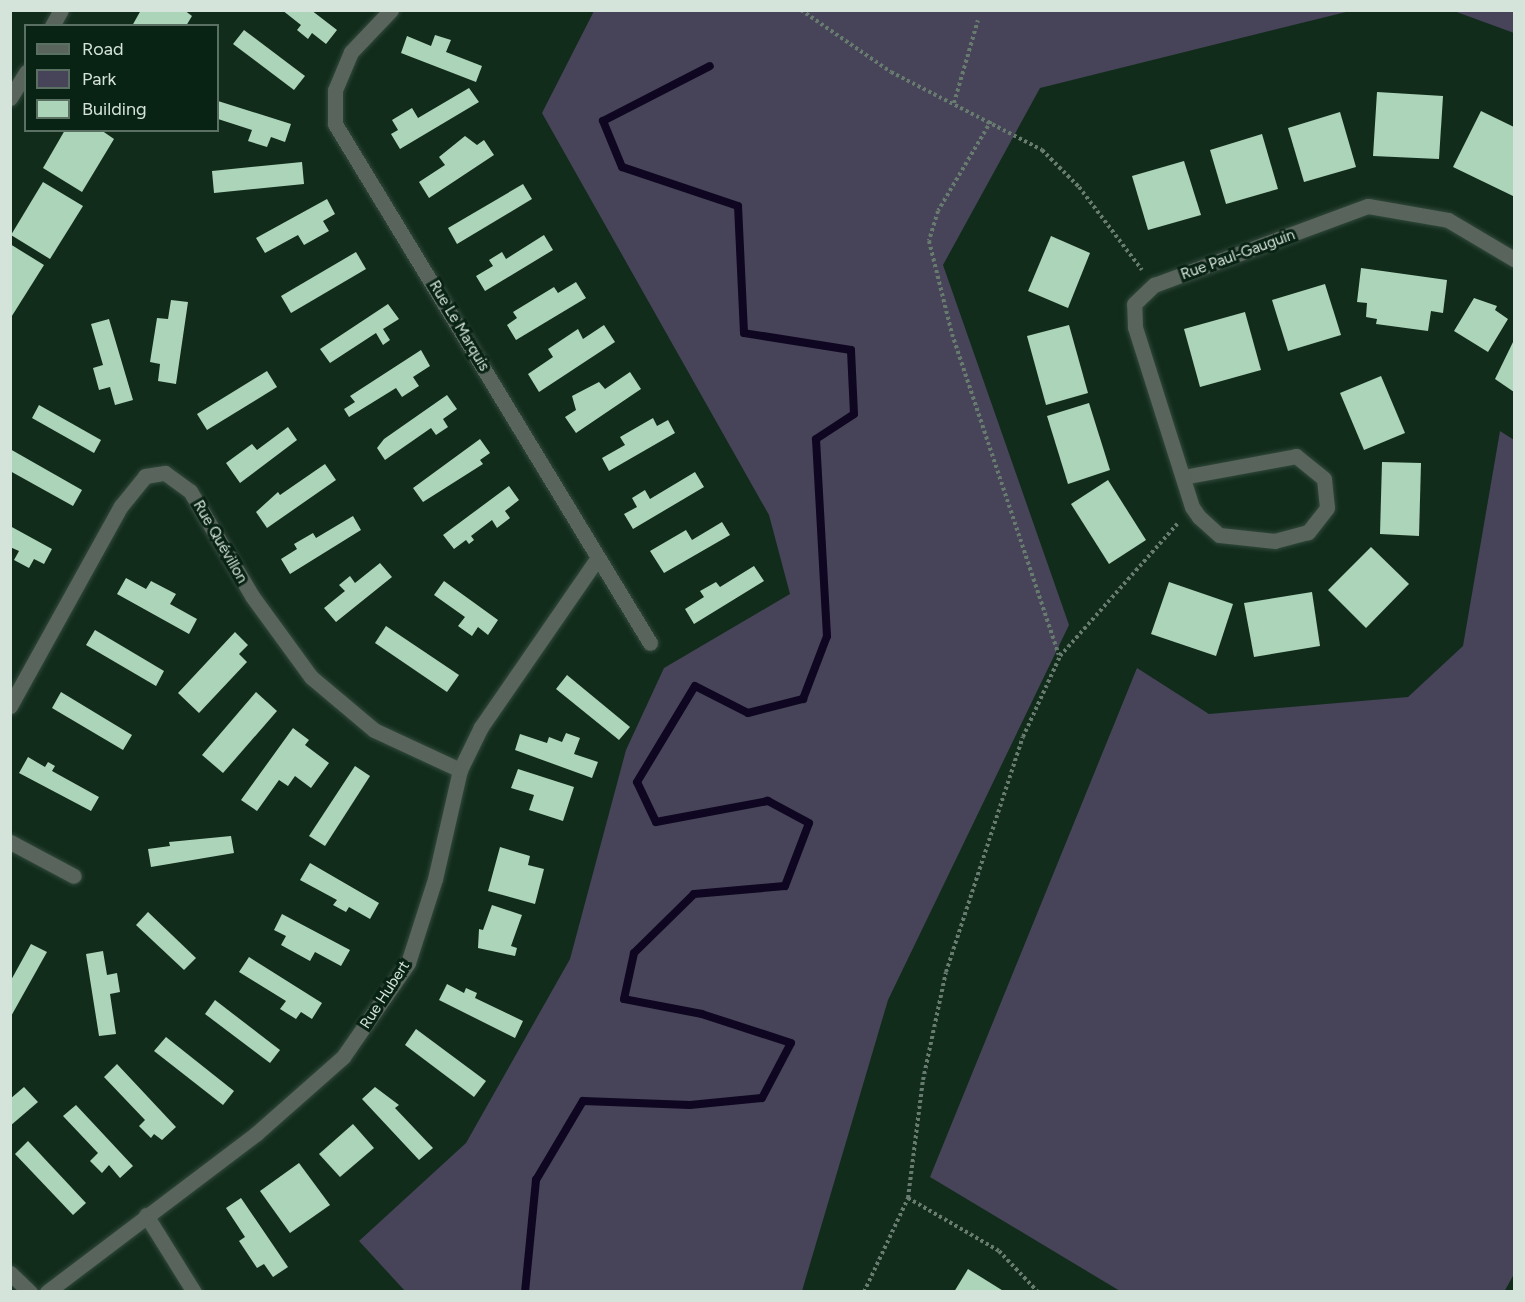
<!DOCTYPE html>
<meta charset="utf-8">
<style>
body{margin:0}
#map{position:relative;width:1525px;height:1302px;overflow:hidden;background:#122c1c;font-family:Figtree,sans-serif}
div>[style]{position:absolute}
.green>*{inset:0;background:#474358}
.stream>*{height:8px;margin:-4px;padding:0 4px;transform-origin:4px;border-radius:4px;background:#0f0622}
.building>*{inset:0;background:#acd4b9}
.path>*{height:4px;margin-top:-2px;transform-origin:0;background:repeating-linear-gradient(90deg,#677c6f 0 3px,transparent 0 6px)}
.roads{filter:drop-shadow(0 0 2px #31493a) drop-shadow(0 0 2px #31493a)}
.street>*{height:15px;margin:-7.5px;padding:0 7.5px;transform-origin:7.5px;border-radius:7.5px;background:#58645c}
span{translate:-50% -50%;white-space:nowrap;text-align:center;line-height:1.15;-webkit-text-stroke:6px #082213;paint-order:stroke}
.street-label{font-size:15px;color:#d5e4da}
.frame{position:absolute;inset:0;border:12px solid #d5e4da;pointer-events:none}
.legend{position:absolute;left:24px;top:24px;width:195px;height:108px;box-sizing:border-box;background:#082213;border:2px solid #5a7063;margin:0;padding:8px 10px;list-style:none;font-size:18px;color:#d5e4da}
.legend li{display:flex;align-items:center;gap:12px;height:30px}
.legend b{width:30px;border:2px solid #5a7063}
</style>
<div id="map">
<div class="green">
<div style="clip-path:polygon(594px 11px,1350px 11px,1040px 88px,943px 265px,1069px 625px,888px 1000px,802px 1291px,405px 1291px,359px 1241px,466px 1143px,570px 959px,626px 750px,664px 668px,790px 594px,769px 515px,542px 113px)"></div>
<div style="clip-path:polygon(1454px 11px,1514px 11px,1514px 33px)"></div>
<div style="clip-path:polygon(1500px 431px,1514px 440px,1514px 1274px,1504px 1292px,1120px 1291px,930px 1177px,1137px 668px,1209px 714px,1408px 697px,1463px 646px)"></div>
</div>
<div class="stream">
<div style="left:525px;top:1292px;width:113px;rotate:-84.4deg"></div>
<div style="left:536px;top:1180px;width:92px;rotate:-59.3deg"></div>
<div style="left:583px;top:1101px;width:107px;rotate:2.1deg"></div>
<div style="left:690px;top:1105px;width:72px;rotate:-5.6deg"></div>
<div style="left:762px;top:1098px;width:62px;rotate:-62.2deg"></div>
<div style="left:791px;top:1043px;width:94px;rotate:-162deg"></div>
<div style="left:702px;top:1014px;width:79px;rotate:-169.1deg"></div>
<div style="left:624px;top:999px;width:47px;rotate:-77.7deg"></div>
<div style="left:634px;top:953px;width:84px;rotate:-44.5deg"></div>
<div style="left:694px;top:894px;width:91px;rotate:-5deg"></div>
<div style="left:785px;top:886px;width:67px;rotate:-69.1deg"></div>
<div style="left:809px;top:823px;width:47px;rotate:-151.8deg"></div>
<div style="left:768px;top:801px;width:114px;rotate:169.4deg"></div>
<div style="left:656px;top:822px;width:44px;rotate:-115.4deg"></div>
<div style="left:637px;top:782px;width:112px;rotate:-58.9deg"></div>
<div style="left:695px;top:686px;width:59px;rotate:27deg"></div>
<div style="left:748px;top:713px;width:57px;rotate:-14.3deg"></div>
<div style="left:803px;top:699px;width:67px;rotate:-69.1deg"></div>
<div style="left:827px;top:636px;width:197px;rotate:-93.2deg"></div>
<div style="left:816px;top:439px;width:45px;rotate:-33.3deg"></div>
<div style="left:854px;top:414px;width:64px;rotate:-92.7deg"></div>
<div style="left:851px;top:350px;width:108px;rotate:-171deg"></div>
<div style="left:744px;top:333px;width:127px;rotate:-92.7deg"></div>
<div style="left:738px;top:206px;width:122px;rotate:-161.4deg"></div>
<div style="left:622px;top:167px;width:50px;rotate:-112.4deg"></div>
<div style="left:603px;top:121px;width:120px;rotate:-27.2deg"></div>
</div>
<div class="building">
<div style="clip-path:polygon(141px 10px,184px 10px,192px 16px,186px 26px,132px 26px)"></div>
<div style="clip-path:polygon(282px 10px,311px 10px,337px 30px,326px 44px,312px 33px,308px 39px,297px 30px,301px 25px)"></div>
<div style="clip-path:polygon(244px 30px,305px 76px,294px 90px,233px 44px)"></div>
<div style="clip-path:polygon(435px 35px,451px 40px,446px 52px,482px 66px,476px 82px,401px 53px,407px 36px,431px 46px)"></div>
<div style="clip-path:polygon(469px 88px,479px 102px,400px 149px,391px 134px,398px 130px,392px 120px,412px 108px,418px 118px)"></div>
<div style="clip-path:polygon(1377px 92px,1443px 96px,1439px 159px,1373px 156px)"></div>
<div style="clip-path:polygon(218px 101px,291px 124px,285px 142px,271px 137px,267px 147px,248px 141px,252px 130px,218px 119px)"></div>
<div style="clip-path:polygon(1481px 111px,1514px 127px,1513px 196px,1453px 167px)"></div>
<div style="clip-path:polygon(1340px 112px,1356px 167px,1304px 182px,1288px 128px)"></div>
<div style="clip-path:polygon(65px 130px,101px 130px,114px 139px,82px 192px,43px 168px)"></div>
<div style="clip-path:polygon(1262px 134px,1278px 189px,1226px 204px,1210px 150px)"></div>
<div style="clip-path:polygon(465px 136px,477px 145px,484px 140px,494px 155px,429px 198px,419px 182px,445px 165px,439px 157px)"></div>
<div style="clip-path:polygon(1184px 161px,1201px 215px,1148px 230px,1132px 176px)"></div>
<div style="clip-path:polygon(302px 162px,304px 184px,214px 193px,212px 171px)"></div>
<div style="clip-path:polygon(43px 182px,83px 206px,50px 259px,11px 235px)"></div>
<div style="clip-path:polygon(523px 184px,532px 199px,457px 244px,448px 228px)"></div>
<div style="clip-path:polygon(327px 199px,335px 214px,323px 221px,329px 231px,304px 245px,298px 235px,265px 253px,256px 238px)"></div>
<div style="clip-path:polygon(544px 235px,553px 250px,485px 291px,476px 276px,493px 266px,489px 260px,502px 252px,506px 259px)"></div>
<div style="clip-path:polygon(1051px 236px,1090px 253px,1068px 308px,1028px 291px)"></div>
<div style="clip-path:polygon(10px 244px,44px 265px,10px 319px)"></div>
<div style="clip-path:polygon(356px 252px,366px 269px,291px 313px,281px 296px)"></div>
<div style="clip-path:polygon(1361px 268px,1447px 280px,1443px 313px,1431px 311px,1428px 331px,1376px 324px,1377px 319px,1366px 317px,1367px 303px,1357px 302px)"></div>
<div style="clip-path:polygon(576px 282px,586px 298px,516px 340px,507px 325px,517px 318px,513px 312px,554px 287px,558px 293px)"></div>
<div style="clip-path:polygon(1325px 284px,1341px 335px,1288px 351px,1272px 300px)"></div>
<div style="clip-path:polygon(1474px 298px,1497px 306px,1495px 310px,1508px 319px,1488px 352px,1454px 331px)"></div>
<div style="clip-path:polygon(171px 300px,188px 302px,176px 384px,158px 381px,160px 364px,150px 362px,157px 318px,168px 319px)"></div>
<div style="clip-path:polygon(388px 304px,399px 319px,383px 329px,390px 340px,383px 345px,376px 333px,330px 363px,320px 349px)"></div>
<div style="clip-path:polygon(1245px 312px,1261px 370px,1200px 387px,1184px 329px)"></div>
<div style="clip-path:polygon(109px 319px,133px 400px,115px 405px,110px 387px,99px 390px,93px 368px,103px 365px,91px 324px)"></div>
<div style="clip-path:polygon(604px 325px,615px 342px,539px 392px,528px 374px,553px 357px,548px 349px,578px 329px,583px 339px)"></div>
<div style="clip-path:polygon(1069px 325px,1088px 393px,1046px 405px,1027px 336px)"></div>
<div style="clip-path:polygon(1514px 340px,1514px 392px,1495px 379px)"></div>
<div style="clip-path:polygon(421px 350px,430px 366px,413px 377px,419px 386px,402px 397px,396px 388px,349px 417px,344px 409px,355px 402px,350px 396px)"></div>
<div style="clip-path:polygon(267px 371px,277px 387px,207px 430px,197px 414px)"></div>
<div style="clip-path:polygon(630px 372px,641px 389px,576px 433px,565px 417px,576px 410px,572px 396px,599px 382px,605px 389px)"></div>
<div style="clip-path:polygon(1381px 376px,1405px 433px,1364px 450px,1340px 393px)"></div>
<div style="clip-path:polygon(447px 395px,457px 409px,443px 419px,448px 427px,436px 435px,431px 428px,385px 460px,377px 448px,384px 439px)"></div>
<div style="clip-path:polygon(1089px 403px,1110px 470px,1068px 484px,1047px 416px)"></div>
<div style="clip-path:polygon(39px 405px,101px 440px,94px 453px,32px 418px)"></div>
<div style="clip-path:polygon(653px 418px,657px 426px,668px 420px,675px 433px,609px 471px,602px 458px,625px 445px,620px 437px)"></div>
<div style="clip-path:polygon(288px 427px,297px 440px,240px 483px,226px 463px,252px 444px,257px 450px)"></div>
<div style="clip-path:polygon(480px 439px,490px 453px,480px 460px,483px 464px,423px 502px,413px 488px)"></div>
<div style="clip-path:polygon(10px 449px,82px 490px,73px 506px,10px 471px)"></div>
<div style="clip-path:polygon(1382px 462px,1421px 463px,1419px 536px,1380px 534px)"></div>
<div style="clip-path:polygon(325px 464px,336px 480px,267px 528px,256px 512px,278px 492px,280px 495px)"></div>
<div style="clip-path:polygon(695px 472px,704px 487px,633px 529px,624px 514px,637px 507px,632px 498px,645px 490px,650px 499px)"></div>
<div style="clip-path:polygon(1108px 480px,1146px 540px,1109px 564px,1071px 504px)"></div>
<div style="clip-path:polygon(509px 486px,519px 500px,505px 511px,510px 518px,497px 528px,492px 520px,471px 536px,474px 540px,469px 544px,466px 540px,454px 549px,443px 535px)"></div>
<div style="clip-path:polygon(353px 516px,361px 530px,290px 574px,281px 559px,297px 549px,294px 544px,313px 533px,316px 538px)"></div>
<div style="clip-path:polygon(722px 522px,730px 535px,664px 573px,650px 551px,686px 530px,692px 540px)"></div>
<div style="clip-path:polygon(10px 526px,52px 549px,44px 564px,34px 559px,29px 568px,14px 560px,19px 551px,10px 547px)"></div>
<div style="clip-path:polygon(1371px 547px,1409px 584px,1366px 628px,1328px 590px)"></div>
<div style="clip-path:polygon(380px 563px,392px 577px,336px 622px,324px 608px,345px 591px,339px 585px,350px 576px,355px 583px)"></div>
<div style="clip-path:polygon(754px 566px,764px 581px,694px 624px,685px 609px,704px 597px,700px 591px,716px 582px,720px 587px)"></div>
<div style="clip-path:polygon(126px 578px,146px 589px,151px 581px,176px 594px,170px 604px,197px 619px,189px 634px,117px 594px)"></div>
<div style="clip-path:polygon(444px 581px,498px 620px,488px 635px,478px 627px,472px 636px,458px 626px,465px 617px,434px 595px)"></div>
<div style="clip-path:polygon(1169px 582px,1233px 604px,1216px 656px,1151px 634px)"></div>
<div style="clip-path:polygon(1312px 592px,1320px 646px,1254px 657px,1244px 603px)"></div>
<div style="clip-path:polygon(386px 626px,459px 675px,447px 692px,375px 643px)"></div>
<div style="clip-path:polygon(95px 630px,164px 671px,156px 686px,86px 645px)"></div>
<div style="clip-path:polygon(235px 632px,248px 645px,239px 654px,247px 662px,199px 713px,178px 693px)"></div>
<div style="clip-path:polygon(567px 675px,630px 727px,619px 740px,556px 689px)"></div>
<div style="clip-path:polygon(61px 692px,132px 735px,123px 750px,52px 708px)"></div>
<div style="clip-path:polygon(256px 692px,277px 711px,223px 773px,202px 755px)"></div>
<div style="clip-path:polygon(293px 728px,309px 740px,305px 745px,329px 763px,311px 788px,295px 776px,288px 786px,279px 780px,257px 811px,241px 800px)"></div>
<div style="clip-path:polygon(566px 733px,580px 738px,574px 754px,598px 762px,592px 778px,515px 750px,520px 734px,547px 743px,549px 737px,562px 742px)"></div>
<div style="clip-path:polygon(28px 757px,45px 767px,48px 762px,55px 766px,52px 771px,99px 797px,91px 811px,19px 773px)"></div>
<div style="clip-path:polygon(355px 766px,370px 776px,325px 846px,309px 836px)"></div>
<div style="clip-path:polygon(518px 769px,574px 787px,563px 821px,529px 810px,534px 795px,511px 788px)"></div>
<div style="clip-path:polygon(231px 836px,234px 853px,151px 867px,148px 849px,170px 846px,169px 842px)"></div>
<div style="clip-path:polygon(500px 847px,530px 856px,528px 865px,544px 869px,535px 904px,488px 891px)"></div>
<div style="clip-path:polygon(310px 863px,379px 903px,370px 919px,349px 907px,346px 912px,333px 905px,337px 900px,300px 880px)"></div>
<div style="clip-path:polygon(492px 905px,522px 915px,511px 946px,517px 948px,515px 956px,478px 948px,479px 929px,483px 930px)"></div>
<div style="clip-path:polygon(148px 912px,196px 958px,184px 970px,136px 925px)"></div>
<div style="clip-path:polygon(282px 914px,350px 950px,341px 966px,315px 952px,310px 961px,281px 945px,286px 936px,274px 930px)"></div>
<div style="clip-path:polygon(31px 944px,47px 952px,10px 1018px,10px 982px)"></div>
<div style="clip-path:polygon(103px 951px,107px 975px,117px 973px,120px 992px,110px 994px,116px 1034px,99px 1036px,86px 954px)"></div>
<div style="clip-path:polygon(249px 957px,322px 1003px,312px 1019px,301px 1012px,296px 1019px,280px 1009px,286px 1001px,239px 972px)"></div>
<div style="clip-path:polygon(447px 984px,464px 993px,466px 988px,477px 993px,475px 998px,523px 1021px,515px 1038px,439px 1000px)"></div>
<div style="clip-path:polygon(215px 1000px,280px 1050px,270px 1063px,205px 1014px)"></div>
<div style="clip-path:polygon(416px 1029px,486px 1081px,474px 1097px,405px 1045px)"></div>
<div style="clip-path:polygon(166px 1037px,234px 1091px,223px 1105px,154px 1051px)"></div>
<div style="clip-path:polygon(117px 1064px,176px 1127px,162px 1140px,154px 1134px,151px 1138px,139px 1126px,145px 1120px,104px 1077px)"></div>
<div style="clip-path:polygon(24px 1087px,38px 1102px,10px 1126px,10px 1099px)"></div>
<div style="clip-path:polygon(375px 1087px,399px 1105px,395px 1108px,433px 1148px,419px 1160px,362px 1099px)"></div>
<div style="clip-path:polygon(76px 1105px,133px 1166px,120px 1178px,109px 1165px,102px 1173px,90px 1161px,98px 1153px,63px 1116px)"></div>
<div style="clip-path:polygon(353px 1124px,374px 1148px,340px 1177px,319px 1154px)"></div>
<div style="clip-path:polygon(28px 1141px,86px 1203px,73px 1215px,15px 1154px)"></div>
<div style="clip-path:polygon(299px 1163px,330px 1205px,290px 1233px,260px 1191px)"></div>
<div style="clip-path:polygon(241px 1198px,288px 1267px,273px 1277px,264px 1264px,257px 1268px,239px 1241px,245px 1237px,226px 1208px)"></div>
<div style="clip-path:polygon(968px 1269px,1005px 1292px,954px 1292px)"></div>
</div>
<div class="path">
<div style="left:801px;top:10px;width:109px;rotate:34.6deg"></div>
<div style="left:891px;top:72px;width:170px;rotate:27.3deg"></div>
<div style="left:1042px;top:150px;width:52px;rotate:45deg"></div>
<div style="left:1079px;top:187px;width:104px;rotate:52.8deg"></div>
<div style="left:954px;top:103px;width:86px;rotate:-73.9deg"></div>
<div style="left:991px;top:121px;width:104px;rotate:120.5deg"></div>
<div style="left:938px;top:211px;width:31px;rotate:107deg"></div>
<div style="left:929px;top:241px;width:96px;rotate:76.1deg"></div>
<div style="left:952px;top:334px;width:338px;rotate:71.6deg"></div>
<div style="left:908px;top:1198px;width:105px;rotate:30.2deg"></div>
<div style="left:999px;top:1251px;width:57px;rotate:46.4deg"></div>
<div style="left:864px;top:1292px;width:104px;rotate:-64.9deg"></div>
<div style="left:908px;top:1198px;width:119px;rotate:-82.8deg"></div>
<div style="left:923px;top:1080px;width:110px;rotate:-78deg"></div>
<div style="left:946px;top:972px;width:247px;rotate:-71.9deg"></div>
<div style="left:1023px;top:737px;width:89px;rotate:-65.4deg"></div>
<div style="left:1060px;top:656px;width:179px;rotate:-48.4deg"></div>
</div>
<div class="roads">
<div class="street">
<div style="left:391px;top:10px;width:58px;rotate:133.6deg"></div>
<div style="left:351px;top:52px;width:41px;rotate:112.8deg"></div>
<div style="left:335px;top:90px;width:34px;rotate:90deg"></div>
<div style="left:335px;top:124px;width:607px;rotate:58.74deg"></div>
<div style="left:52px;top:26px;width:18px;rotate:-61deg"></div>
<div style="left:10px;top:98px;width:31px;rotate:-58deg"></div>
<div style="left:1183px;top:477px;width:115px;rotate:-10.5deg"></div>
<div style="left:1296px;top:456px;width:36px;rotate:39deg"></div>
<div style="left:1324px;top:479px;width:29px;rotate:84deg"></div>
<div style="left:1327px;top:508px;width:31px;rotate:128deg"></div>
<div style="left:1308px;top:532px;width:34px;rotate:165deg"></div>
<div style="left:1275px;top:541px;width:56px;rotate:-173.9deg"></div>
<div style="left:1219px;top:535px;width:27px;rotate:-138deg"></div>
<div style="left:1199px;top:517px;width:12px;rotate:-125deg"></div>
<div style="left:1192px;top:507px;width:189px;rotate:-107.6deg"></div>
<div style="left:1135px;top:327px;width:23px;rotate:-92deg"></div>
<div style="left:1134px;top:304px;width:28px;rotate:-44deg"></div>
<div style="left:1154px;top:285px;width:228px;rotate:-20.3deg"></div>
<div style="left:1368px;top:206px;width:81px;rotate:9.9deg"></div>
<div style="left:1448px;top:220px;width:77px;rotate:30.6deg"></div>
<div style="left:10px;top:706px;width:229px;rotate:-61deg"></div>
<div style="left:121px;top:506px;width:38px;rotate:-51deg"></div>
<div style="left:145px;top:476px;width:20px;rotate:-9deg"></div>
<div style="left:165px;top:473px;width:31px;rotate:36deg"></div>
<div style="left:190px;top:491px;width:122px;rotate:59.4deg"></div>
<div style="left:252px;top:596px;width:100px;rotate:53.9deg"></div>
<div style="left:311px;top:677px;width:82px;rotate:40.1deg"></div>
<div style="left:374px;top:730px;width:95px;rotate:24.9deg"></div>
<div style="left:10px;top:842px;width:72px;rotate:28deg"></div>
<div style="left:146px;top:1215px;width:91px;rotate:58.1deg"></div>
<div style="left:10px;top:1273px;width:28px;rotate:44deg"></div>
<div style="left:47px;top:1292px;width:263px;rotate:-37.1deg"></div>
<div style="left:257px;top:1133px;width:115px;rotate:-41.5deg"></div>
<div style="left:343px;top:1057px;width:114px;rotate:-55.3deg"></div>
<div style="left:408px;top:963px;width:88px;rotate:-72.2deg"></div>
<div style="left:435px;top:879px;width:112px;rotate:-77.1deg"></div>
<div style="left:460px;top:770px;width:48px;rotate:-64deg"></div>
<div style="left:481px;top:727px;width:203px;rotate:-55.4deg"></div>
</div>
</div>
<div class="street-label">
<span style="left:1238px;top:255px;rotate:-20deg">Rue Paul-Gauguin</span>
<span style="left:459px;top:326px;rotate:59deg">Rue Le Marquis</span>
<span style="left:220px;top:542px;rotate:60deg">Rue Quévillon</span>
<span style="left:385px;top:995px;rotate:-57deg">Rue Hubert</span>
</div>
<div class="frame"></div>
<ul class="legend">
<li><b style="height:8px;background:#58645c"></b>Road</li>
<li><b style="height:16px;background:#474358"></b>Park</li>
<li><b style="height:16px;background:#acd4b9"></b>Building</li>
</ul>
</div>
